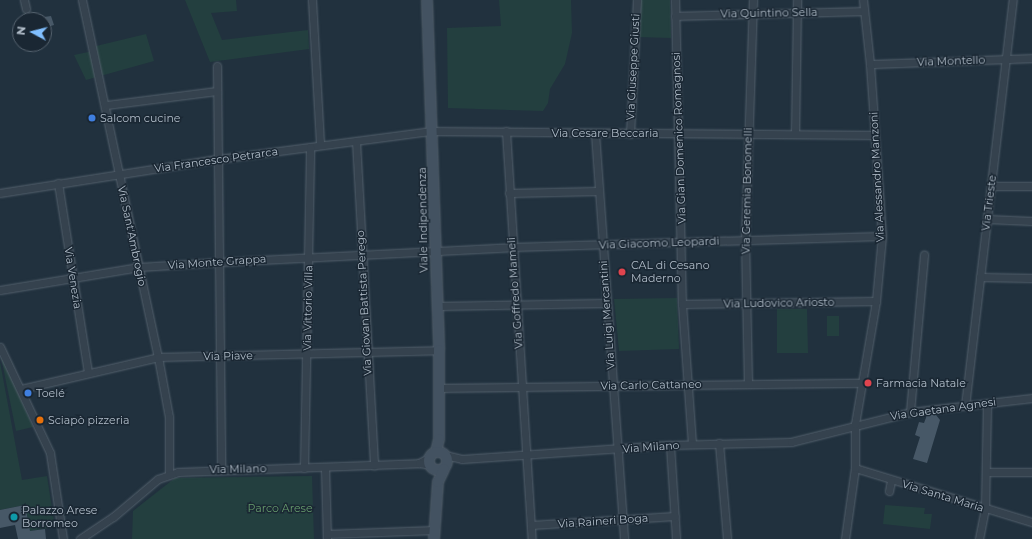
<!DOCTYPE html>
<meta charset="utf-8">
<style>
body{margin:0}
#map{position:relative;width:1032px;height:539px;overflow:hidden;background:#21313e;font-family:Montserrat,sans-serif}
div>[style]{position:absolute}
.green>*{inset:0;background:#233f3f}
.building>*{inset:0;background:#475867}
.roads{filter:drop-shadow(0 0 1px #53606c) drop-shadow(0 0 1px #53606c)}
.street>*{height:7px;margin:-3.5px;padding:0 3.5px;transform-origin:3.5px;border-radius:3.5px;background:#35424e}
.secondary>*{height:10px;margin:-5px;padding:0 5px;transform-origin:5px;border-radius:5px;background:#435261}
.secondary>.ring{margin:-5px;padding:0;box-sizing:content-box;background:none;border:10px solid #435261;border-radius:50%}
.dots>*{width:11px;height:11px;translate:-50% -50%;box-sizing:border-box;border:2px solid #1a2733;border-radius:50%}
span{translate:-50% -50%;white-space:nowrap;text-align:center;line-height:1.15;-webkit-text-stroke:3px #1a2733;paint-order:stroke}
.street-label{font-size:11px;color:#b1bdc9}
.poi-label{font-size:11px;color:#b1bdc9}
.left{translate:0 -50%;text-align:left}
.park-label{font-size:11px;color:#669c6c}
.north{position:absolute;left:12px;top:12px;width:40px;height:40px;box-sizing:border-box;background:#1a2733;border:1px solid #56636f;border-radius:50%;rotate:277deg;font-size:11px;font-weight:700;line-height:16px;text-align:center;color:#b1bdc9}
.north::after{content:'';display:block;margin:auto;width:14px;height:18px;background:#80bfff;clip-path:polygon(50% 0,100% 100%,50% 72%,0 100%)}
</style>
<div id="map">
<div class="green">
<div style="clip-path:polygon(185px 0,236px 0,237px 11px,211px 13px,222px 40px,308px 30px,309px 49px,210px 62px)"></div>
<div style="clip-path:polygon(499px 0,571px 0,572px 33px,565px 64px,550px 89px,548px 103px,543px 111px,448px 108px,447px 28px,501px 26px)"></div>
<div style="clip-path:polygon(640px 0,670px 0,671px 38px,637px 37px)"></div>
<div style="clip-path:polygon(146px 34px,154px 61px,86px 80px,74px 55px,93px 51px,92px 47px)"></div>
<div style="clip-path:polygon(677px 298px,679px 349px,619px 351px,614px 299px)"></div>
<div style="clip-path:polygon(777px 309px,807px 309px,808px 353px,777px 353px)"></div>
<div style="clip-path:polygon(827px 316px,839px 316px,839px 336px,827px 336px)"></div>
<div style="clip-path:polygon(0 352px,33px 427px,16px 431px)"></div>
<div style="clip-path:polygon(0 362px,22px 480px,47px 476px,55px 527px,30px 531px,25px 505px,0 510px)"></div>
<div style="clip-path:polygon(312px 476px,314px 539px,132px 539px,133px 511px,175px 478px)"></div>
<div style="clip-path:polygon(885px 505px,925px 508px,924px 514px,932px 514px,930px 529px,883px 524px)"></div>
</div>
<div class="building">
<div style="clip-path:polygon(51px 16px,54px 25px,44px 28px,44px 17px)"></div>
<div style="clip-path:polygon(927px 415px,936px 415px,940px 420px,927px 463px,913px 459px,920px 437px,915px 435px,919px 422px,924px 423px)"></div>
<div style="clip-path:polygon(25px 505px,30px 531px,45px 529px,46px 539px,18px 539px,15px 525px,0 528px,0 510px)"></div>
</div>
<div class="roads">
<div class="street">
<div style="left:24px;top:0;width:9px;rotate:77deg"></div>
<div style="left:82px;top:0;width:365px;rotate:78deg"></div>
<div style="left:158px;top:357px;width:61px;rotate:79.6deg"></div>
<div style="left:169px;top:417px;width:57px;rotate:90deg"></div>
<div style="left:312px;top:0;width:145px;rotate:86.8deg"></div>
<div style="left:675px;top:0;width:304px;rotate:88.7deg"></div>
<div style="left:682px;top:304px;width:140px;rotate:85.9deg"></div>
<div style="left:675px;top:16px;width:189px;rotate:-1.5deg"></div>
<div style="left:870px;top:64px;width:162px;rotate:-2.1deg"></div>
<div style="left:217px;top:66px;width:403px;rotate:89.4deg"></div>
<div style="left:106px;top:105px;width:112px;rotate:-7.2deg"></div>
<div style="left:506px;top:131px;width:409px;rotate:86.4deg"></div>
<div style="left:595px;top:133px;width:407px;rotate:85.9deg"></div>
<div style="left:630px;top:134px;width:134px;rotate:-87deg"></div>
<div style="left:795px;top:134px;width:134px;rotate:-89.1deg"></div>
<div style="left:356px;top:141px;width:325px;rotate:86.8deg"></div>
<div style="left:58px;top:183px;width:192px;rotate:81deg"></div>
<div style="left:991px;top:186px;width:41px"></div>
<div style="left:0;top:193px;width:221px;rotate:-8.9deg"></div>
<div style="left:218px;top:159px;width:216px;rotate:-7.5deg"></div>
<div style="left:432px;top:131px;width:442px;rotate:0.5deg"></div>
<div style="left:509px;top:193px;width:89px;rotate:-1.3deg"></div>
<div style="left:987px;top:219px;width:45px;rotate:2.5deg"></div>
<div style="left:980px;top:277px;width:52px;rotate:1.1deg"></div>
<div style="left:0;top:290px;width:141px;rotate:-9.4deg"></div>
<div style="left:139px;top:267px;width:81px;rotate:-3.5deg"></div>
<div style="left:220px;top:262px;width:292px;rotate:-2.9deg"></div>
<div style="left:512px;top:247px;width:370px;rotate:-1.7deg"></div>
<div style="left:682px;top:304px;width:194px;rotate:-0.9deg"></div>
<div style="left:437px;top:306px;width:169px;rotate:-1deg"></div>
<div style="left:0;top:347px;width:117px;rotate:64.7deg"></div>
<div style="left:50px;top:453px;width:87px;rotate:81.4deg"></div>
<div style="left:748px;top:383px;width:142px;rotate:-91.2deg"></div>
<div style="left:745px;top:241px;width:241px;rotate:-88.1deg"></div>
<div style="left:439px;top:388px;width:424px;rotate:-0.7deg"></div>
<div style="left:21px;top:389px;width:141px;rotate:-13.1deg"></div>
<div style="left:158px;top:357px;width:281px;rotate:-1.4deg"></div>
<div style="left:965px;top:406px;width:409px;rotate:-83.3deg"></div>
<div style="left:910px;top:412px;width:158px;rotate:-84.9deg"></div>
<div style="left:719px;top:443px;width:96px;rotate:85.2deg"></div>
<div style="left:670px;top:445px;width:94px;rotate:86.3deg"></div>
<div style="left:445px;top:455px;width:17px;rotate:13deg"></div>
<div style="left:462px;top:459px;width:208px;rotate:-3.9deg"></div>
<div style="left:670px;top:445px;width:121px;rotate:-1.4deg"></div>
<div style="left:791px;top:442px;width:123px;rotate:-14.1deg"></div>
<div style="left:910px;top:412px;width:123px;rotate:-6.5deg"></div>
<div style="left:419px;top:463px;width:13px;rotate:-29deg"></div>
<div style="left:304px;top:468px;width:321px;rotate:-88.9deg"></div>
<div style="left:325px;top:468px;width:71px;rotate:88.4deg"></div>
<div style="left:855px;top:468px;width:185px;rotate:17deg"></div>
<div style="left:987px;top:472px;width:45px"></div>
<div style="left:889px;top:491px;width:10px;rotate:-79deg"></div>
<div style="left:531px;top:525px;width:144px;rotate:-3.6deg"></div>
<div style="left:327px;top:534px;width:108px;rotate:-2.1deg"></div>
<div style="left:80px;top:539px;width:40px;rotate:-34deg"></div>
<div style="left:113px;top:517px;width:59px;rotate:-40.2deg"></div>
<div style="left:158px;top:479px;width:21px;rotate:-19deg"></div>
<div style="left:178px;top:472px;width:241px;rotate:-2.1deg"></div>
<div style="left:419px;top:463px;width:11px;rotate:10deg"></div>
<div style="left:845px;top:539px;width:72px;rotate:-82deg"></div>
<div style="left:855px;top:468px;width:44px;rotate:-90deg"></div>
<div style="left:855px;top:424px;width:125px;rotate:-80.3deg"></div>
<div style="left:876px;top:301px;width:65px;rotate:-84.7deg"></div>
<div style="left:882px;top:236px;width:172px;rotate:-94deg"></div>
<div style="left:870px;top:64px;width:64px;rotate:-96.2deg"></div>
<div style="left:979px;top:539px;width:31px;rotate:-79deg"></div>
<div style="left:985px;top:509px;width:106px;rotate:-88.9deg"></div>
</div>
<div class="secondary">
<div style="left:427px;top:0;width:350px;rotate:88deg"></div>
<div style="left:439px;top:350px;width:89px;rotate:90deg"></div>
<div style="left:439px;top:439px;width:13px;rotate:103deg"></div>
<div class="ring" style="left:429px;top:452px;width:8px;height:8px"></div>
<div style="left:434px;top:539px;width:57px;rotate:-86deg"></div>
<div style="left:438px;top:482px;width:14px;rotate:-65deg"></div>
</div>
</div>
<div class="dots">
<div style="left:92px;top:118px;background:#3f7fe0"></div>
<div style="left:622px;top:272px;background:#e0444e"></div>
<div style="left:868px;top:383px;background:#e0444e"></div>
<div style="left:28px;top:393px;background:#3f7fe0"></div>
<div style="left:40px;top:420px;background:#e8710a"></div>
<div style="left:14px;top:517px;background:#0f9aa8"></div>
</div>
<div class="street-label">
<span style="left:769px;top:13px;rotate:-1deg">Via Quintino Sella</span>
<span style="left:951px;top:61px;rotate:-2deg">Via Montello</span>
<span style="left:633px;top:67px;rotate:-87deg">Via Giuseppe Giusti</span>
<span style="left:605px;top:133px">Via Cesare Beccaria</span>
<span style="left:679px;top:138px;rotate:-92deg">Via Gian Domenico Romagnosi</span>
<span style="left:216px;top:160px;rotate:-8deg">Via Francesco Petrarca</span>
<span style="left:877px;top:177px;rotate:-93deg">Via Alessandro Manzoni</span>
<span style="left:747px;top:191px;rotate:-89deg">Via Geremia Bonomelli</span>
<span style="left:989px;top:203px;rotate:-83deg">Via Trieste</span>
<span style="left:423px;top:220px;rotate:-91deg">Viale Indipendenza</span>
<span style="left:132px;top:236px;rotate:78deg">Via Sant'Ambrogio</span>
<span style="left:659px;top:243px;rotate:-2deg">Via Giacomo Leopardi</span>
<span style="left:217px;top:262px;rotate:-4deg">Via Monte Grappa</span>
<span style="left:73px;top:278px;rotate:81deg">Via Venezia</span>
<span style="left:515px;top:293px;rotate:-94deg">Via Goffredo Mameli</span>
<span style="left:364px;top:303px;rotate:-93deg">Via Giovan Battista Perego</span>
<span style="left:779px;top:303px;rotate:-1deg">Via Ludovico Ariosto</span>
<span style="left:308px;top:308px;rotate:-89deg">Via Vittorio Villa</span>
<span style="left:607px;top:315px;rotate:-94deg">Via Luigi Mercantini</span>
<span style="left:228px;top:356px;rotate:-1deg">Via Piave</span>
<span style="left:651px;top:385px;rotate:-1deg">Via Carlo Cattaneo</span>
<span style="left:943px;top:409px;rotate:-8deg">Via Gaetana Agnesi</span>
<span style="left:651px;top:447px;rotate:-4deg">Via Milano</span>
<span style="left:238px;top:469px;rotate:-1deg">Via Milano</span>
<span style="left:943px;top:496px;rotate:17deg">Via Santa Maria</span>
<span style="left:603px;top:521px;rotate:-4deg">Via Raineri Boga</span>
</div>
<div class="poi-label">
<span class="left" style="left:100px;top:118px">Salcom cucine</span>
<span class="left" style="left:631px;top:272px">CAL di Cesano<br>Maderno</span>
<span class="left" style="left:876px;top:383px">Farmacia Natale</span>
<span class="left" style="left:36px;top:393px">Toelé</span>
<span class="left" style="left:48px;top:420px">Sciapò pizzeria</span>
<span class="left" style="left:22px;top:517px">Palazzo Arese<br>Borromeo</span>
</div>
<div class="park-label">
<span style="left:280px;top:508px">Parco Arese</span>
</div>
<div class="north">N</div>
</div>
